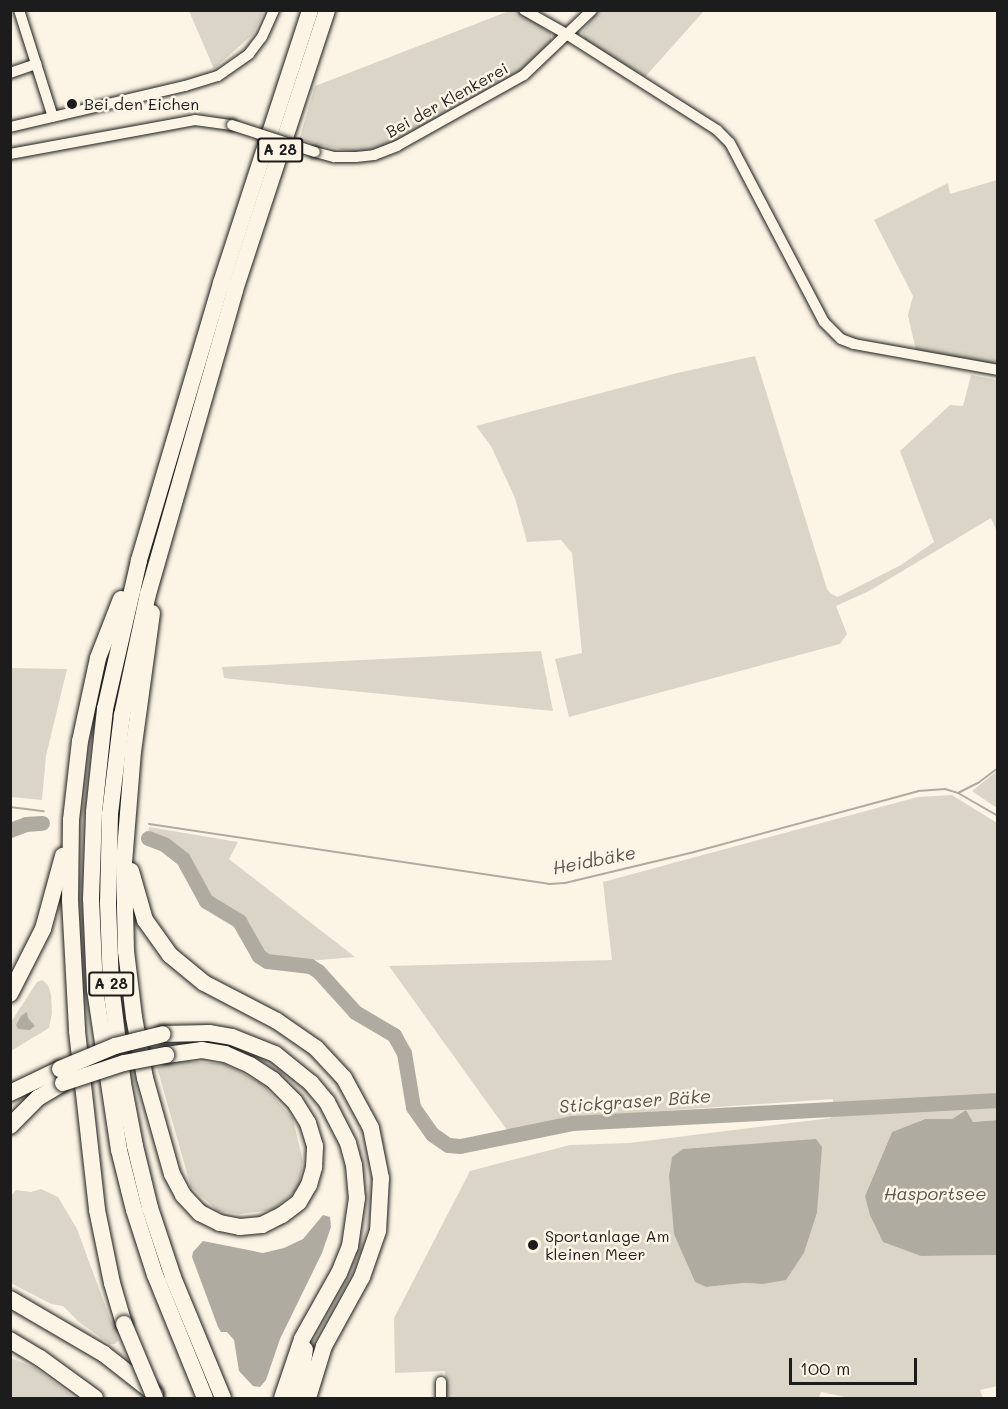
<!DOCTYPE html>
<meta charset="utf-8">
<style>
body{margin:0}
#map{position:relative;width:1008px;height:1409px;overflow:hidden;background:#fcf5e5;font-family:Mali,sans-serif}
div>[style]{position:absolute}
.green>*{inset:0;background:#dbd5c8}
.water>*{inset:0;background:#b0aba1}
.stream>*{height:2px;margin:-1px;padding:0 1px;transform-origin:1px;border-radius:1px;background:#b0aba1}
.river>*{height:15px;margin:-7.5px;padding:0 7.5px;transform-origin:7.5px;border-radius:7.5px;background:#b0aba1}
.roads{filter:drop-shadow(0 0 2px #1c1c1c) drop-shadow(0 0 2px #1c1c1c)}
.minor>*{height:10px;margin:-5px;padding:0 5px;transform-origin:5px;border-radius:5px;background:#fcf5e5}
.highway>*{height:16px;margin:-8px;padding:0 8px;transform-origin:8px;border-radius:8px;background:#fcf5e5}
.bridges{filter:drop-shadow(0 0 2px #1c1c1c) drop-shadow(0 0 2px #1c1c1c)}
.minor-bridge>*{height:10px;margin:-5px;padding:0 5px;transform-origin:5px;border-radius:5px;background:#fcf5e5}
.highway-bridge>*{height:16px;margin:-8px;padding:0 8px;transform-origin:8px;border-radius:8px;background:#fcf5e5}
.dots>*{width:16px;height:16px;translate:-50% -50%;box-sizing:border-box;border:3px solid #fcf5e5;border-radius:50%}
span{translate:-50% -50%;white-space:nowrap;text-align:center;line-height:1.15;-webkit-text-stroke:5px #fcf5e5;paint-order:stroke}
.shield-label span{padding:2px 4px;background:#fcf5e5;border:2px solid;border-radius:4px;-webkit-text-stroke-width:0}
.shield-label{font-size:15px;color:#1c1c1c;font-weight:700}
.street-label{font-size:16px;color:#1c1c1c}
.poi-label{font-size:16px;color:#1c1c1c}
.left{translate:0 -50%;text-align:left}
.water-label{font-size:18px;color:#575551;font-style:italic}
.frame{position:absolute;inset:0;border:12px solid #1c1c1c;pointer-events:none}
.scale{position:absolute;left:789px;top:1358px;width:128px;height:27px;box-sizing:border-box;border:3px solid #1c1c1c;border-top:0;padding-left:8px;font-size:18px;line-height:21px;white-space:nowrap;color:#1c1c1c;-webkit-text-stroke:4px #fcf5e5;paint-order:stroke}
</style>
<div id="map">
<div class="green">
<div style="clip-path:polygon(189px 11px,264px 11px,253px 34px,214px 69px)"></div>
<div style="clip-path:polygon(509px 11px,518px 11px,551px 33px,551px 42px,527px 68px,402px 140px,380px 149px,357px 153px,299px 140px,315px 86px)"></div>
<div style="clip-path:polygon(597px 11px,704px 11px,645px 77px,586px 41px,582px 33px)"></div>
<div style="clip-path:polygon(997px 180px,997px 367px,916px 351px,908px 315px,913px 296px,874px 220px,948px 183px,950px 194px)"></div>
<div style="clip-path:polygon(755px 356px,827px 589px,831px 594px,838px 597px,901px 565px,934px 542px,900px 451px,950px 405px,963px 406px,971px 375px,997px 380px,997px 532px,991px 518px,869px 591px,836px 606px,847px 634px,840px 644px,569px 717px,555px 659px,582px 653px,572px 553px,561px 540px,527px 542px,515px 498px,491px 446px,476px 426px,677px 373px)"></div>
<div style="clip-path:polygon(541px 651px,553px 711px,232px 679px,224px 678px,222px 667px)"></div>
<div style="clip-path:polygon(11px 668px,67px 669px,46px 756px,42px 800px,11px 797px)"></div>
<div style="clip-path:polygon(997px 771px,997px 808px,972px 791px)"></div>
<div style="clip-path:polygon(evenodd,952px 795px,997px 823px,997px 1120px,973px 1122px,966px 1110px,952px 1119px,925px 1119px,892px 1132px,865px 1196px,921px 1256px,997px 1255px,997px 1386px,980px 1390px,983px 1398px,850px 1398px,821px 1392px,819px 1398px,446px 1398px,445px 1371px,395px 1373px,394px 1318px,470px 1171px,570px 1145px,629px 1143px,831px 1118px,833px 1099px,564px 1118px,509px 1133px,389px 966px,612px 960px,603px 882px,918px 797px,952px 795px,817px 1213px,804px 1253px,786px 1279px,763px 1284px,744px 1283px,706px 1287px,695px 1282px,687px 1264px,817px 1213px)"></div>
<div style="clip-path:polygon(149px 827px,238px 842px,229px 859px,355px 957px,307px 961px,267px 956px,260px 951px,246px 925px,234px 913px,209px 898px,194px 864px,184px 854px,148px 834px)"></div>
<div style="clip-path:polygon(42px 980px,48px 985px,51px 995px,52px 1013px,49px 1028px,11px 1051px,11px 1022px,37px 982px)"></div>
<div style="clip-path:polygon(184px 1061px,225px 1064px,262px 1084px,293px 1119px,303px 1162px,298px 1189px,273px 1210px,240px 1214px,218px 1211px,191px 1187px,157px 1067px)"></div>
<div style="clip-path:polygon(41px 1189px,58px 1197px,77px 1229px,118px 1340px,115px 1344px,110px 1344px,79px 1322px,63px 1306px,51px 1304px,11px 1283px,11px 1196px,16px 1190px,31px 1192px)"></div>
<div style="clip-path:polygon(11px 1358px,35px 1368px,75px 1398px,13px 1398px,11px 1397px)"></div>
</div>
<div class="water">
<div style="clip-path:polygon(27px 1012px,28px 1018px,35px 1026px,30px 1030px,18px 1029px,16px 1025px,21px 1016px)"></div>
<div style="clip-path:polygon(966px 1110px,973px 1122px,997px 1120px,997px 1255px,921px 1256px,883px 1242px,870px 1215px,865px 1196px,892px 1132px,925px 1119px,952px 1119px)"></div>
<div style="clip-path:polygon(816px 1139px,822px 1147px,817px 1213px,804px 1253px,786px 1280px,763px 1284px,744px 1283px,706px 1287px,695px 1282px,674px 1234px,669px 1176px,672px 1157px,683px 1149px)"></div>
<div style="clip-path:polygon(323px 1215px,330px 1217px,331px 1227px,322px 1253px,280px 1339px,266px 1380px,260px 1387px,253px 1386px,239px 1371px,234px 1340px,227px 1332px,221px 1332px,218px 1327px,192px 1257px,193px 1252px,203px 1241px,263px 1253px,284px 1248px,303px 1239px)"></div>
</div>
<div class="stream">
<div style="left:958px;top:793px;width:22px;rotate:-27deg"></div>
<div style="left:978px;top:783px;width:25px;rotate:-37deg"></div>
<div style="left:10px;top:807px;width:34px;rotate:7deg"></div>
<div style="left:149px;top:824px;width:404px;rotate:8.5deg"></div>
<div style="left:549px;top:884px;width:16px;rotate:-4deg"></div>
<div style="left:565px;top:883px;width:133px;rotate:-13.5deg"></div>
<div style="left:694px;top:852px;width:232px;rotate:-15.2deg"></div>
<div style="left:918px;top:791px;width:27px;rotate:-4deg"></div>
<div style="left:945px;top:789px;width:14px;rotate:17deg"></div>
<div style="left:958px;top:793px;width:46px;rotate:29.9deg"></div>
</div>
<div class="river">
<div style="left:10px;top:830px;width:17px;rotate:-21deg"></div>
<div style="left:26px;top:824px;width:16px;rotate:-4deg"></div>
<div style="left:148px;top:838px;width:17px;rotate:21deg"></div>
<div style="left:164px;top:844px;width:24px;rotate:38deg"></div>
<div style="left:183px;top:859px;width:48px;rotate:61.3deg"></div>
<div style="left:206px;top:901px;width:39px;rotate:31deg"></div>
<div style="left:239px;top:921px;width:40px;rotate:60.3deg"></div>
<div style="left:259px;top:956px;width:9px;rotate:32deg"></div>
<div style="left:267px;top:961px;width:43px;rotate:6.6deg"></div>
<div style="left:310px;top:966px;width:9px;rotate:32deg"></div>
<div style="left:318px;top:971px;width:55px;rotate:47.9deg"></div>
<div style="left:355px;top:1012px;width:45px;rotate:30.5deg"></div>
<div style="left:394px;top:1035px;width:21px;rotate:61deg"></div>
<div style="left:404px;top:1053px;width:55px;rotate:80.5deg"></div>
<div style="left:413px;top:1107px;width:33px;rotate:55deg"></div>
<div style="left:432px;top:1134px;width:19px;rotate:35deg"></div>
<div style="left:448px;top:1145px;width:12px;rotate:5deg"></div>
<div style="left:460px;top:1146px;width:114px;rotate:-11.6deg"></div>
<div style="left:572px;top:1123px;width:427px;rotate:-3.1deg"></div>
</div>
<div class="roads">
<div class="minor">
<div style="left:19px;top:10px;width:112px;rotate:72.4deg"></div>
<div style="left:524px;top:10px;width:51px;rotate:29.6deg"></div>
<div style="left:568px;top:35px;width:177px;rotate:32.5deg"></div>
<div style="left:717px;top:130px;width:18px;rotate:45deg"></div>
<div style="left:730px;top:143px;width:202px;rotate:62.3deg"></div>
<div style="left:824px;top:322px;width:24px;rotate:45deg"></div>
<div style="left:841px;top:339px;width:14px;rotate:21deg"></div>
<div style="left:854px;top:344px;width:146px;rotate:10.2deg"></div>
<div style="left:10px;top:73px;width:28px;rotate:-19deg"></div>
<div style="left:10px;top:127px;width:180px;rotate:-13.2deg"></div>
<div style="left:185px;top:86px;width:34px;rotate:-17deg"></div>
<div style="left:218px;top:76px;width:38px;rotate:-35deg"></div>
<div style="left:249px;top:54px;width:21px;rotate:-53deg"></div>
<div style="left:262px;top:37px;width:30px;rotate:-66deg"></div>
<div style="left:315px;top:152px;width:20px;rotate:15deg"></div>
<div style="left:334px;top:157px;width:22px"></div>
<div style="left:356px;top:157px;width:18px;rotate:-6deg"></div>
<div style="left:374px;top:155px;width:25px;rotate:-21deg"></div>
<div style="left:397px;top:146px;width:145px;rotate:-29.2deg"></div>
<div style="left:524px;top:75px;width:94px;rotate:-43.7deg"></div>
<div style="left:10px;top:154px;width:188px;rotate:-10.4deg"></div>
<div style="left:195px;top:120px;width:37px;rotate:8deg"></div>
<div style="left:441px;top:1382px;width:16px;rotate:90deg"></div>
</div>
<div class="highway">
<div style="left:121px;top:599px;width:63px;rotate:111.3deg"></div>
<div style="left:98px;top:658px;width:85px;rotate:102.2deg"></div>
<div style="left:80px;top:741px;width:80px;rotate:96.5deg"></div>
<div style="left:71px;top:820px;width:80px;rotate:90.7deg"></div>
<div style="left:70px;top:900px;width:131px;rotate:86.9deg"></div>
<div style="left:77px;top:1031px;width:180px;rotate:83.6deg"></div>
<div style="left:97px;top:1210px;width:75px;rotate:78.4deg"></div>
<div style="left:112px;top:1283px;width:43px;rotate:73.7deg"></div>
<div style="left:152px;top:613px;width:139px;rotate:97.8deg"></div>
<div style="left:133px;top:751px;width:112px;rotate:94.6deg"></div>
<div style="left:124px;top:863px;width:88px;rotate:88.7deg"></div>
<div style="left:126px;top:951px;width:66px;rotate:83.1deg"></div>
<div style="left:134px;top:1017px;width:62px;rotate:79.8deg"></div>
<div style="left:145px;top:1078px;width:100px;rotate:74.3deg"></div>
<div style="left:172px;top:1174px;width:24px;rotate:62deg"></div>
<div style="left:183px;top:1195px;width:25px;rotate:47deg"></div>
<div style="left:200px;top:1213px;width:22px;rotate:27deg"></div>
<div style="left:220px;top:1223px;width:20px;rotate:11deg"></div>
<div style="left:240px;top:1227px;width:22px;rotate:-5deg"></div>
<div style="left:262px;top:1225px;width:22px;rotate:-27deg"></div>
<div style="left:282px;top:1215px;width:21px;rotate:-37deg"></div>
<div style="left:299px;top:1202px;width:20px;rotate:-60deg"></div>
<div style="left:309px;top:1185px;width:19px;rotate:-74deg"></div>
<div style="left:314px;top:1167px;width:21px;rotate:-87deg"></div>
<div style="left:315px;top:1146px;width:24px;rotate:-107deg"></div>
<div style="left:308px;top:1123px;width:26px;rotate:-122deg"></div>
<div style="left:294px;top:1101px;width:30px;rotate:-135deg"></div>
<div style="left:273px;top:1080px;width:27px;rotate:-147deg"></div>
<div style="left:250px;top:1065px;width:27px;rotate:-156deg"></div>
<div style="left:225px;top:1054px;width:23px;rotate:-170deg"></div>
<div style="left:202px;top:1050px;width:36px;rotate:172deg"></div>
<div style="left:131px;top:871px;width:51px;rotate:74.1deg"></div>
<div style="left:145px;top:920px;width:43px;rotate:54.5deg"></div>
<div style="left:170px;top:955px;width:44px;rotate:39.5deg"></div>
<div style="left:204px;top:983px;width:82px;rotate:27.5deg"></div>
<div style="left:277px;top:1021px;width:47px;rotate:34.7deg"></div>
<div style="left:316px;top:1048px;width:41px;rotate:47deg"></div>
<div style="left:344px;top:1078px;width:57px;rotate:61.6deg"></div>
<div style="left:371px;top:1128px;width:51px;rotate:78.7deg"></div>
<div style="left:381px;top:1178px;width:53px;rotate:93.2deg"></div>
<div style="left:378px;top:1231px;width:49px;rotate:109.2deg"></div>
<div style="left:362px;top:1277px;width:79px;rotate:118.8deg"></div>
<div style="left:324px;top:1346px;width:54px;rotate:107.1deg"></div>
<div style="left:10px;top:994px;width:73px;rotate:-63.1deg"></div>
<div style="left:43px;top:929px;width:76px;rotate:-74.7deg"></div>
<div style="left:163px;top:1034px;width:46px;rotate:-1.2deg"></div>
<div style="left:209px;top:1033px;width:23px;rotate:10deg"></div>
<div style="left:232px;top:1037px;width:46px;rotate:21.6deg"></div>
<div style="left:275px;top:1054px;width:46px;rotate:38.9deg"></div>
<div style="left:311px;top:1083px;width:25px;rotate:50deg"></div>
<div style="left:327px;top:1102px;width:46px;rotate:62.9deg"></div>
<div style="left:348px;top:1143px;width:23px;rotate:75deg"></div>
<div style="left:354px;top:1165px;width:33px;rotate:85deg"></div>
<div style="left:357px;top:1198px;width:49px;rotate:98.3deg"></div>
<div style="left:350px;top:1246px;width:29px;rotate:112deg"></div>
<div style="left:339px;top:1273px;width:76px;rotate:119.3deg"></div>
<div style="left:302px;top:1339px;width:62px;rotate:108.7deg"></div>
<div style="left:10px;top:1093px;width:55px;rotate:-25.6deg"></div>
<div style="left:10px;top:1126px;width:40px;rotate:-45deg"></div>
<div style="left:38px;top:1098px;width:29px;rotate:-31deg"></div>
<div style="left:10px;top:1299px;width:109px;rotate:30.3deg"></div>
<div style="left:104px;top:1354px;width:65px;rotate:38.1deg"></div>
<div style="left:10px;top:1340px;width:35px;rotate:31deg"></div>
<div style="left:40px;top:1358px;width:68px;rotate:36deg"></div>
<div style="left:205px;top:1398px;width:133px;rotate:-112.1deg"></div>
<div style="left:155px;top:1275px;width:68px;rotate:-107.9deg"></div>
<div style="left:134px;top:1210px;width:62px;rotate:-104deg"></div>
<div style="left:119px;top:1150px;width:162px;rotate:-98.5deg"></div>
<div style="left:95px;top:990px;width:91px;rotate:-92.5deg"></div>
<div style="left:91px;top:899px;width:87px;rotate:-88deg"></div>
<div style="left:94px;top:812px;width:104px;rotate:-83.9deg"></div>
<div style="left:105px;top:709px;width:153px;rotate:-77.1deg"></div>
<div style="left:139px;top:560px;width:289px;rotate:-73.5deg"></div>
<div style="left:221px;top:283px;width:287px;rotate:-71.9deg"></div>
<div style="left:223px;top:1398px;width:131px;rotate:-112.5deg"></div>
<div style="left:173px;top:1277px;width:73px;rotate:-108.4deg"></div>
<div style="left:150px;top:1208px;width:64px;rotate:-103.6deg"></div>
<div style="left:135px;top:1146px;width:64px;rotate:-100.8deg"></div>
<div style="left:123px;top:1083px;width:99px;rotate:-97deg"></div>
<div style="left:111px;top:985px;width:83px;rotate:-92.1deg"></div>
<div style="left:108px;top:902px;width:88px;rotate:-88.7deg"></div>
<div style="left:110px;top:814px;width:100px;rotate:-83.1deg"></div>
<div style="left:122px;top:715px;width:124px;rotate:-77.9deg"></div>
<div style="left:148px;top:594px;width:316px;rotate:-74deg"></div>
<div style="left:235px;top:290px;width:295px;rotate:-71.8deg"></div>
<div style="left:298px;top:1398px;width:49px;rotate:-81.9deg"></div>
</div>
</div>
<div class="bridges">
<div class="minor-bridge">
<div style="left:232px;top:125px;width:87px;rotate:18deg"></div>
</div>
<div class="highway-bridge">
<div style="left:60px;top:1069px;width:60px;rotate:-22.7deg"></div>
<div style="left:115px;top:1046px;width:49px;rotate:-14deg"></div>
<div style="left:63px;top:1083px;width:64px;rotate:-18.2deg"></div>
<div style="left:124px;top:1063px;width:43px;rotate:-10.8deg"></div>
<div style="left:124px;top:1324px;width:80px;rotate:67.3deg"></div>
</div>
</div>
<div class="dots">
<div style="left:72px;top:104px;background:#1c1c1c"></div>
<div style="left:533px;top:1245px;background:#1c1c1c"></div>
</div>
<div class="shield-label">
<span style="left:280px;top:150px">A 28</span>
<span style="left:111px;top:984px">A 28</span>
</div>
<div class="street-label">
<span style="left:447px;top:100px;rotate:-29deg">Bei der Klenkerei</span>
</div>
<div class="poi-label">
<span class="left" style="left:84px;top:104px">Bei den Eichen</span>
<span class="left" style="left:545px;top:1245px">Sportanlage Am<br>kleinen Meer</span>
</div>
<div class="water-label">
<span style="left:594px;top:860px;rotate:-11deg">Heidbäke</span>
<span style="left:635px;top:1101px;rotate:-4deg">Stickgraser Bäke</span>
<span style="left:935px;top:1193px">Hasportsee</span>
</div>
<div class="frame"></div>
<div class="scale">100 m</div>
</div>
